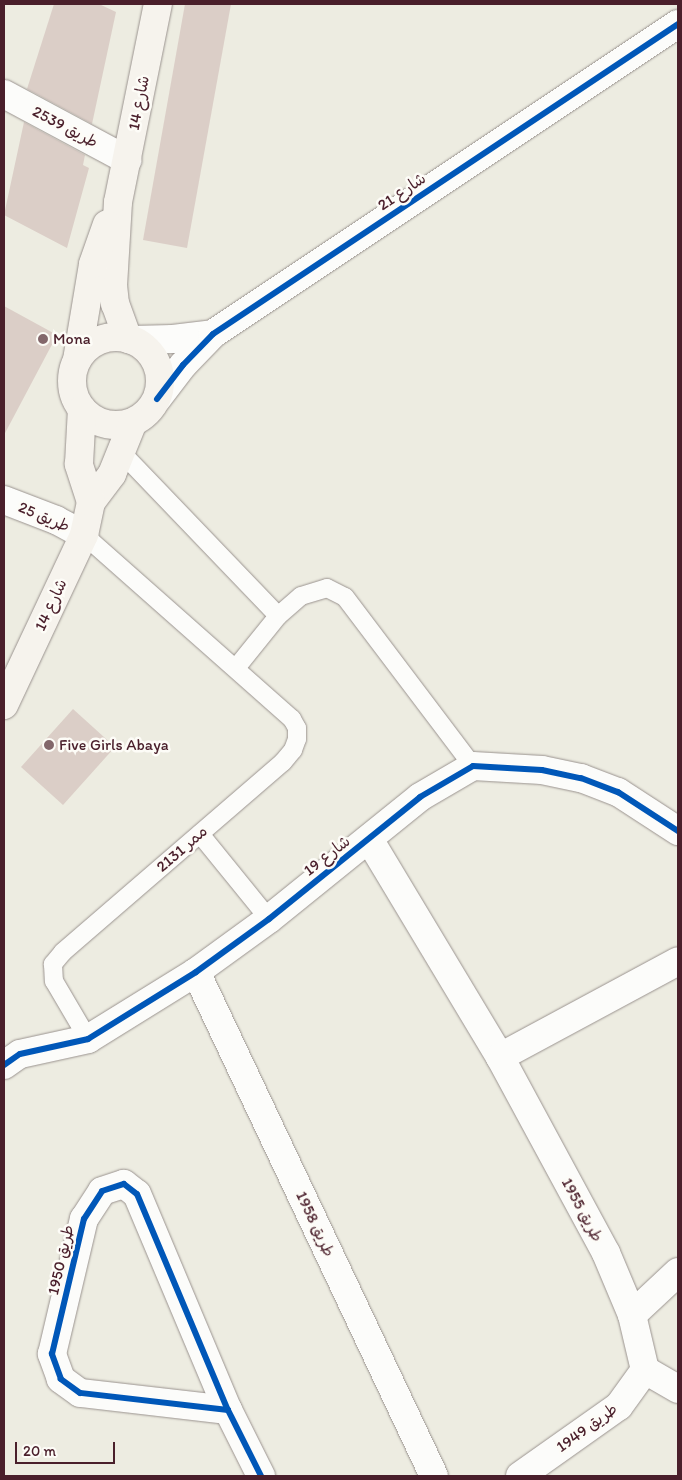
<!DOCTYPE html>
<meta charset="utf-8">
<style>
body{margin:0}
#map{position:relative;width:682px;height:1480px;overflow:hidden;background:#edece1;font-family:Itim,"Playpen Sans Arabic",sans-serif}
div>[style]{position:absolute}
.building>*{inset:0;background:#dbcec7}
.roads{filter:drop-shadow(0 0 1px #9a938f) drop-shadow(0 0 1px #9a938f)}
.lane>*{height:18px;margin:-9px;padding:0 9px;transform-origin:9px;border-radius:9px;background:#fcfcfa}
.street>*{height:28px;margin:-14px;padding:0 14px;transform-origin:14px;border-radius:14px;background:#fcfcfa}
.secondary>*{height:28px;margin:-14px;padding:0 14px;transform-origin:14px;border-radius:14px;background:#f6f3ed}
.secondary>.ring{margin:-14px;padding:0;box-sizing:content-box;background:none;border:28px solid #f6f3ed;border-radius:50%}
.cycleway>*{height:6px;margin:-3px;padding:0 3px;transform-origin:3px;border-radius:3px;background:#0057b8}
.dots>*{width:14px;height:14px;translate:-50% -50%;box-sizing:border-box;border:2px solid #fdfcf7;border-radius:50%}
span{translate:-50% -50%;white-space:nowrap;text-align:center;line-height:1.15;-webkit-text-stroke:5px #fdfcf7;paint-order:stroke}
.street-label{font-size:16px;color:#4a1f2b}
.poi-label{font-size:16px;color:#4a1f2b}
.left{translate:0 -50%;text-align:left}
.frame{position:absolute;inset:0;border:5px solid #4a1f2b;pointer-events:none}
.scale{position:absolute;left:15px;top:1442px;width:100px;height:22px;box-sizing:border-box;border:2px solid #4a1f2b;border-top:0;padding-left:6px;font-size:15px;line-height:18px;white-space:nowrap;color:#4a1f2b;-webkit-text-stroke:4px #fdfcf7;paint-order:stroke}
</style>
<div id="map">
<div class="building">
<div style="clip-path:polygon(54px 4px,99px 4px,116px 12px,92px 124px,27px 89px)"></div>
<div style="clip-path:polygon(185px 4px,231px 4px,187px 248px,143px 240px)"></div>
<div style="clip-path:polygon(24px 122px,85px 155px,83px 165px,89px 168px,67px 248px,4px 215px)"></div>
<div style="clip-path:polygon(4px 306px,57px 335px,4px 435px)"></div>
<div style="clip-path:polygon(73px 709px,115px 747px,63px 805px,21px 767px)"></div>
</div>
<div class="roads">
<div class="lane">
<div style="left:121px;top:452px;width:227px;rotate:46.2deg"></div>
<div style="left:84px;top:535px;width:278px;rotate:41.5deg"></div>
<div style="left:292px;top:719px;width:10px;rotate:61deg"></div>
<div style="left:297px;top:728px;width:11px;rotate:90deg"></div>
<div style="left:297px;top:739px;width:12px;rotate:110deg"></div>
<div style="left:293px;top:750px;width:16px;rotate:130deg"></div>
<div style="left:283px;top:762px;width:291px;rotate:139.2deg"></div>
<div style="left:63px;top:952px;width:16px;rotate:130deg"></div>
<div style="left:53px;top:964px;width:17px;rotate:87deg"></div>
<div style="left:54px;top:981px;width:67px;rotate:59.6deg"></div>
<div style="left:236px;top:668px;width:67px;rotate:-51.1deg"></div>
<div style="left:278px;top:616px;width:30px;rotate:-41deg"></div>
<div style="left:301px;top:596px;width:27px;rotate:-17deg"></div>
<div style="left:327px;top:588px;width:20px;rotate:27deg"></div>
<div style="left:345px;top:597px;width:212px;rotate:52.9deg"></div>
<div style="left:200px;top:834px;width:109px;rotate:50.9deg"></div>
</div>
<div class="street">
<div style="left:4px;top:94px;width:140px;rotate:28.2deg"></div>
<div style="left:132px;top:340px;width:41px;rotate:-1.4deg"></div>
<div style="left:173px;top:339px;width:40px;rotate:-7.1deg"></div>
<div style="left:157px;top:399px;width:43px;rotate:-52.6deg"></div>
<div style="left:183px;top:365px;width:43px;rotate:-45.9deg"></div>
<div style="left:213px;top:334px;width:559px;rotate:-33.69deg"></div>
<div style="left:4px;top:500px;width:56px;rotate:21deg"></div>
<div style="left:56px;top:520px;width:32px;rotate:28deg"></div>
<div style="left:369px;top:839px;width:254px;rotate:59deg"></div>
<div style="left:500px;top:1057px;width:223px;rotate:61.6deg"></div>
<div style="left:606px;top:1253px;width:67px;rotate:67.2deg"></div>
<div style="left:632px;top:1315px;width:57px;rotate:76.7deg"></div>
<div style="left:196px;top:972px;width:557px;rotate:64.72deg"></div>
<div style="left:500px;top:1057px;width:202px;rotate:-28.3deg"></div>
<div style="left:4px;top:1065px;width:19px;rotate:-35deg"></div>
<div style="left:20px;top:1054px;width:70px;rotate:-12.4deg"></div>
<div style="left:88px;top:1039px;width:127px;rotate:-31.8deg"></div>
<div style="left:196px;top:972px;width:90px;rotate:-36deg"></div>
<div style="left:269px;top:919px;width:194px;rotate:-38.9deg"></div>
<div style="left:420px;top:797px;width:61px;rotate:-30.3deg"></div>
<div style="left:473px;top:766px;width:69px;rotate:3.3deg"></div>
<div style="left:542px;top:770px;width:40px;rotate:12deg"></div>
<div style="left:581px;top:778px;width:40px;rotate:21deg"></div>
<div style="left:618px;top:792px;width:72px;rotate:33deg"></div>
<div style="left:632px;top:1315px;width:63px;rotate:-43.1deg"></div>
<div style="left:645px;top:1370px;width:38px;rotate:30deg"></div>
<div style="left:228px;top:1410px;width:149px;rotate:-173.4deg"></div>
<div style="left:80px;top:1393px;width:24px;rotate:-144deg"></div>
<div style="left:61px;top:1379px;width:27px;rotate:-110deg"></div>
<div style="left:52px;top:1354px;width:139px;rotate:-76.7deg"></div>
<div style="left:84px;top:1219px;width:33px;rotate:-57deg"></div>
<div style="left:102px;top:1191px;width:23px;rotate:-18deg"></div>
<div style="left:124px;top:1184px;width:16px;rotate:38deg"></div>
<div style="left:137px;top:1194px;width:234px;rotate:67.2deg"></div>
<div style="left:228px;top:1410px;width:74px;rotate:63.4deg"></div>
<div style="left:520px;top:1476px;width:121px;rotate:-35.3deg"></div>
<div style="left:619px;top:1406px;width:44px;rotate:-54.2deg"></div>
</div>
<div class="secondary">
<div class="ring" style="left:72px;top:337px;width:60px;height:60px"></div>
<div style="left:128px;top:339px;width:37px;rotate:-110deg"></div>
<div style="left:115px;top:304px;width:18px;rotate:-96deg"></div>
<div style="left:113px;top:286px;width:84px;rotate:-86.6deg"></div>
<div style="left:118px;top:202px;width:202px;rotate:-78.6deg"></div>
<div style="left:77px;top:360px;width:97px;rotate:-80.5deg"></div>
<div style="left:93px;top:264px;width:42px;rotate:-70.7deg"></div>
<div style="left:91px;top:502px;width:35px;rotate:-53deg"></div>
<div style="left:112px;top:474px;width:56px;rotate:-68deg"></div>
<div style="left:4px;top:705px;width:188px;rotate:-64.8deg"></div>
<div style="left:84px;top:535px;width:34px;rotate:-78deg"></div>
<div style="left:91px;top:502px;width:40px;rotate:-108deg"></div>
<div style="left:79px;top:464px;width:55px;rotate:-86.9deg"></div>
</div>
</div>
<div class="cycleway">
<div style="left:157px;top:399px;width:43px;rotate:-52.6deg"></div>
<div style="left:183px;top:365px;width:43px;rotate:-45.9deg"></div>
<div style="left:213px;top:334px;width:559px;rotate:-33.69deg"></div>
<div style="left:4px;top:1065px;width:19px;rotate:-35deg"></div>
<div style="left:20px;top:1054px;width:70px;rotate:-12.4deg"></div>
<div style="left:88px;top:1039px;width:127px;rotate:-31.8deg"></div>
<div style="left:196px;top:972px;width:90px;rotate:-36deg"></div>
<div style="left:269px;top:919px;width:194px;rotate:-38.9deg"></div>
<div style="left:420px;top:797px;width:61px;rotate:-30.3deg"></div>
<div style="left:473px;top:766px;width:69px;rotate:3.3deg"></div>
<div style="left:542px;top:770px;width:40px;rotate:12deg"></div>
<div style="left:581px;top:778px;width:40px;rotate:21deg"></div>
<div style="left:618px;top:792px;width:72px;rotate:33deg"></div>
<div style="left:228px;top:1410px;width:149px;rotate:-173.4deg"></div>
<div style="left:80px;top:1393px;width:24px;rotate:-144deg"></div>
<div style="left:61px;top:1379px;width:27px;rotate:-110deg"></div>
<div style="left:52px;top:1354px;width:139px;rotate:-76.7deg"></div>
<div style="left:84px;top:1219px;width:33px;rotate:-57deg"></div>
<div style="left:102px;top:1191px;width:23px;rotate:-18deg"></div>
<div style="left:124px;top:1184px;width:16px;rotate:38deg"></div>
<div style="left:137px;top:1194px;width:234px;rotate:67.2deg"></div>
<div style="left:228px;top:1410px;width:74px;rotate:63.4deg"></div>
</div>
<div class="dots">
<div style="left:43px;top:339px;background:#83676b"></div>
<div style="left:49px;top:745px;background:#83676b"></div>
</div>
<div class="street-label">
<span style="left:139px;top:103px;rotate:-79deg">شارع 14</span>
<span style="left:65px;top:127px;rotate:28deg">طريق 2539</span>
<span style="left:402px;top:192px;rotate:-34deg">شارع 21</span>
<span style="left:44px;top:517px;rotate:23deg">طريق 25</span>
<span style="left:51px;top:605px;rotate:-65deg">شارع 14</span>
<span style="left:182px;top:849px;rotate:-41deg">ممر 2131</span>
<span style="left:327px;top:856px;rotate:-38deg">شارع 19</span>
<span style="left:582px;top:1210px;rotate:62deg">طريق 1955</span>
<span style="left:315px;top:1224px;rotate:65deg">طريق 1958</span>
<span style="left:61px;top:1260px;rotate:-77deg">طريق 1950</span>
<span style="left:587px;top:1428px;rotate:-36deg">طريق 1949</span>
</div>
<div class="poi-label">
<span class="left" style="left:53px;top:339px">Mona</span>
<span class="left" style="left:59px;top:745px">Five Girls Abaya</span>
</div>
<div class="frame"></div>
<div class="scale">20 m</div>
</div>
